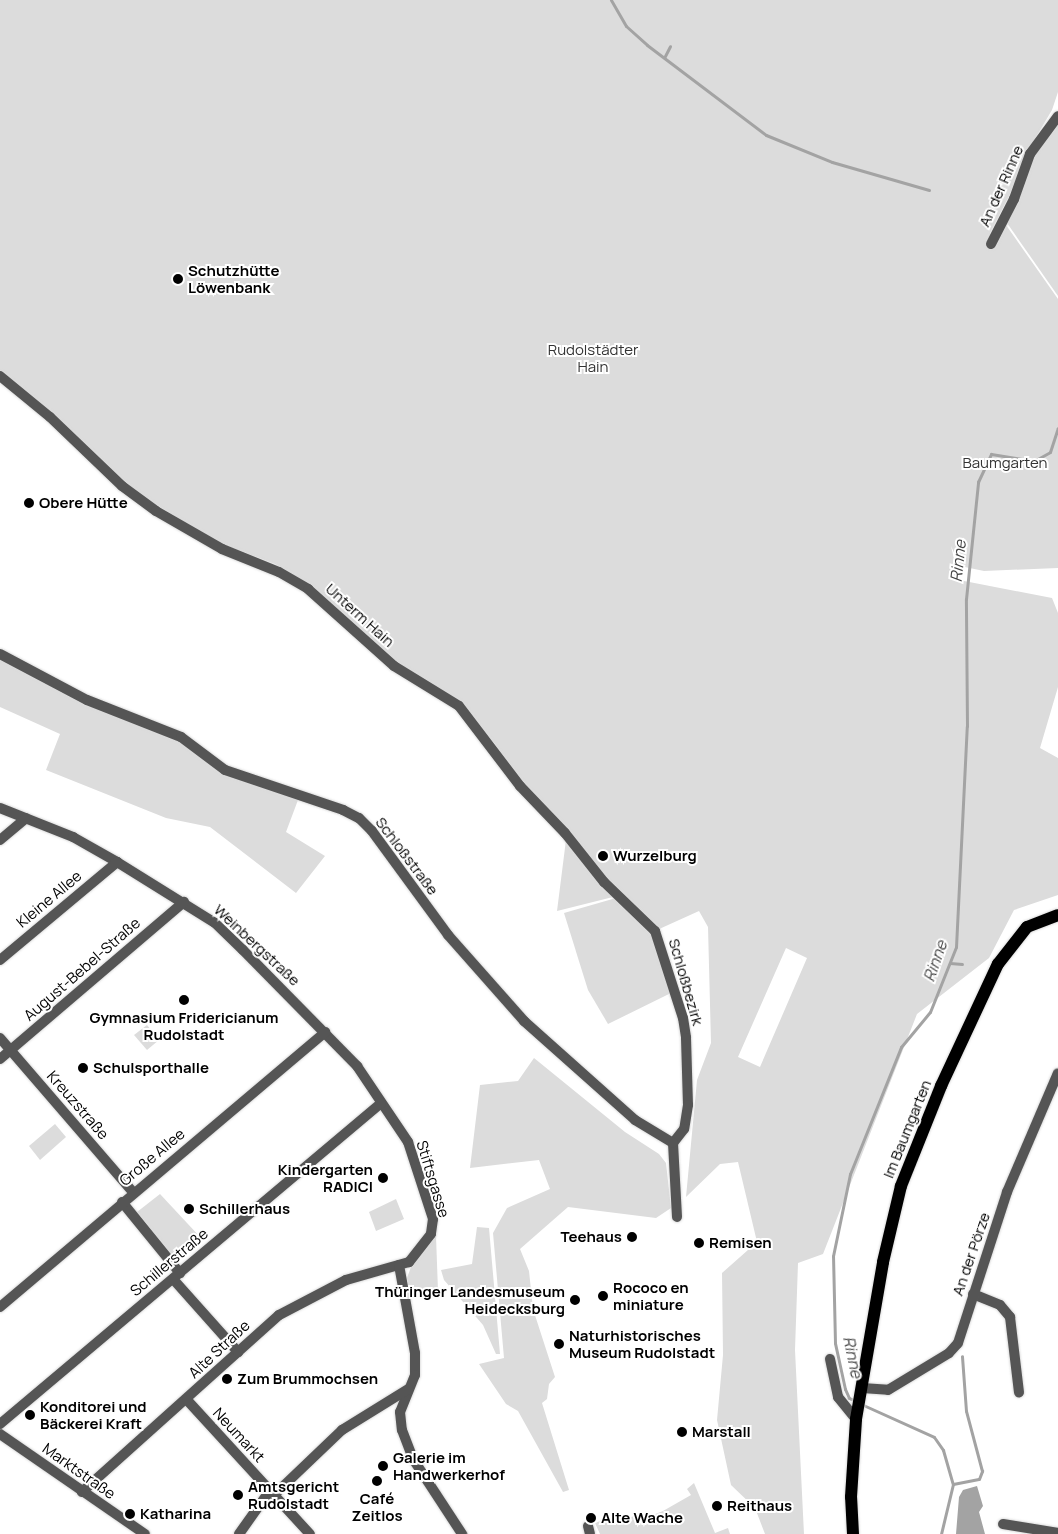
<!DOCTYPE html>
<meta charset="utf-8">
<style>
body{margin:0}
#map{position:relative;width:1058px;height:1534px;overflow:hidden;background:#fff;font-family:Manrope,sans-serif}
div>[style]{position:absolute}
.green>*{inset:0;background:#dcdcdc}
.water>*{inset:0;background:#a3a3a3}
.stream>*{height:3px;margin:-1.5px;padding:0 1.5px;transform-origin:1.5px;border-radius:1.5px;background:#a3a3a3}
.roads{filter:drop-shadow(0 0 1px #dbdbdb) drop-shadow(0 0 1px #dbdbdb)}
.street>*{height:10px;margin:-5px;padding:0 5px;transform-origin:5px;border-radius:5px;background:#555}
.primary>*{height:12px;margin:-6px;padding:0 6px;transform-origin:6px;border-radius:6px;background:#000}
.dots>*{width:14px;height:14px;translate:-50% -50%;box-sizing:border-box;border:2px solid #fff;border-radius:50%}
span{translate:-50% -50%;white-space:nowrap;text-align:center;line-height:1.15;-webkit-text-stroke:4px #fff;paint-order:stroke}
.street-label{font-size:15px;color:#000}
.poi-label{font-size:15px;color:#000;font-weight:700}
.left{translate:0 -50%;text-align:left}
.right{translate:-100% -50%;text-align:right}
.park-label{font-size:15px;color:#333}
.water-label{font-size:16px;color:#444;font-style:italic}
</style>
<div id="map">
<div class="green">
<div style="clip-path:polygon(evenodd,0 0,1058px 0,1058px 92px,1052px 110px,1027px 152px,1009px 196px,990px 233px,998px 241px,1006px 225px,1058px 299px,1058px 568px,984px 571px,960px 566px,951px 546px,959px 580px,1052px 598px,1058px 613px,1058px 687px,1040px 748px,1058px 758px,1058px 895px,1014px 910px,989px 958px,917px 1014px,823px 1254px,798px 1263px,795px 1350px,804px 1534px,765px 1534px,755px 1508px,731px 1485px,717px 1420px,723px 1355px,722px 1273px,757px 1242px,738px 1162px,720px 1164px,686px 1197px,697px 1080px,711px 1043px,708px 927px,699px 911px,657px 930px,621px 895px,557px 911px,567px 832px,521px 785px,495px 744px,460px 703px,386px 656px,302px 580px,275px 564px,217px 542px,129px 488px,53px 414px,0 371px,0 0,786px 948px,807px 958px,760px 1067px,738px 1057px,786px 948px)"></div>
<div style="clip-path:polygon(1058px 125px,1058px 296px,1007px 223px,1034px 156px)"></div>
<div style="clip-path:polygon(0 659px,178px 741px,223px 773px,298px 800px,286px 832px,325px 856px,296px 893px,210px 827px,166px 818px,46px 770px,60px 734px,0 707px)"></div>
<div style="clip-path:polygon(616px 898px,651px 930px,671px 993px,608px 1024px,588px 990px,564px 913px)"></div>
<div style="clip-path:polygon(147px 1025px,159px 1040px,147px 1050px,134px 1035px)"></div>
<div style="clip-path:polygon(534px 1058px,625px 1132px,659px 1154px,666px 1163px,671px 1208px,656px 1218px,568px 1207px,520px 1249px,529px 1271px,533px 1309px,555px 1377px,549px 1384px,547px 1399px,542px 1403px,569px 1490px,563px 1492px,518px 1411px,506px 1404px,479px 1364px,504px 1358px,493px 1233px,507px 1208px,550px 1189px,539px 1160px,470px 1168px,480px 1085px,518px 1081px)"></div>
<div style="clip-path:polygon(55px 1124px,66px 1137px,40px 1160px,29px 1146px)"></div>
<div style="clip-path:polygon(160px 1194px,201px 1238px,176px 1260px,137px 1212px)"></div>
<div style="clip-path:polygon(396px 1199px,404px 1219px,376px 1231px,369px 1212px)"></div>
<div style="clip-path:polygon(477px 1227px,489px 1228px,500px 1354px,496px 1354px,483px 1325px,444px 1280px,441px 1270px,472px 1264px)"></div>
<div style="clip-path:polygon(436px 1236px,438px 1291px,410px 1295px,407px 1278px,411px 1267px)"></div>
<div style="clip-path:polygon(694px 1483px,715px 1533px,728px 1528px,730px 1534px,600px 1534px,595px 1523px,611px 1517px,612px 1519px,617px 1517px,620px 1522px,638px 1514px,640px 1520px,663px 1511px,691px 1495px,687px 1489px)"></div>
</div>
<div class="water">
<div style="clip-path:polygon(977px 1486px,983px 1506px,979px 1512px,985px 1534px,956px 1534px,959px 1497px,963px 1490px)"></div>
</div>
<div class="stream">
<div style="left:611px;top:0;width:30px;rotate:60deg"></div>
<div style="left:626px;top:26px;width:28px;rotate:42deg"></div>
<div style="left:647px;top:45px;width:149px;rotate:37.1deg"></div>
<div style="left:766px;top:135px;width:71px;rotate:22.2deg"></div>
<div style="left:832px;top:162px;width:101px;rotate:16.1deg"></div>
<div style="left:665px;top:56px;width:11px;rotate:-63deg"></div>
<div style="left:950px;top:963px;width:12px;rotate:5deg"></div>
<div style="left:856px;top:1401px;width:8px;rotate:-157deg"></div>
<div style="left:849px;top:1398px;width:10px;rotate:-114deg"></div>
<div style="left:845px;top:1389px;width:47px;rotate:-102.3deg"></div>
<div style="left:835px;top:1343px;width:87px;rotate:-91.3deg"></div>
<div style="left:833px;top:1256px;width:84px;rotate:-78.3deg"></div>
<div style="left:850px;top:1174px;width:137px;rotate:-68.1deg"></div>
<div style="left:901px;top:1047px;width:45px;rotate:-50.4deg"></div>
<div style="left:930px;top:1012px;width:70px;rotate:-68.2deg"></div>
<div style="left:956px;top:947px;width:221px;rotate:-87.2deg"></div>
<div style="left:967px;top:726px;width:127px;rotate:-90.5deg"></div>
<div style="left:966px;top:599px;width:118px;rotate:-84.1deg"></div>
<div style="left:978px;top:482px;width:31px;rotate:-65deg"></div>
<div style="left:991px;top:454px;width:44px;rotate:9.2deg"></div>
<div style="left:1034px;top:461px;width:18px;rotate:-29deg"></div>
<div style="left:1050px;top:452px;width:25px;rotate:-72deg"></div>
<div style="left:861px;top:1404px;width:80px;rotate:24.3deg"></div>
<div style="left:934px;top:1437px;width:16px;rotate:55deg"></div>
<div style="left:943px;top:1450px;width:35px;rotate:74deg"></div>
<div style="left:953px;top:1484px;width:51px;rotate:103.5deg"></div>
<div style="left:953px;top:1484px;width:26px;rotate:-11deg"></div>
<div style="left:979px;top:1479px;width:9px;rotate:-69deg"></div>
<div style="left:982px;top:1471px;width:62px;rotate:-104.9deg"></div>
<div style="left:966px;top:1411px;width:55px;rotate:-94.2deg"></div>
</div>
<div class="roads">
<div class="street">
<div style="left:991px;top:244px;width:51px;rotate:-62.9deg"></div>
<div style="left:1014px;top:199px;width:48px;rotate:-70.4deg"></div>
<div style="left:1030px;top:154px;width:47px;rotate:-53.6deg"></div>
<div style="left:0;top:376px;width:65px;rotate:39.4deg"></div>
<div style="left:50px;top:417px;width:100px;rotate:43.8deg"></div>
<div style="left:122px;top:486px;width:42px;rotate:36.3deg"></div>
<div style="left:156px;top:511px;width:76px;rotate:29.9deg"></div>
<div style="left:222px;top:549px;width:61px;rotate:22deg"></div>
<div style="left:279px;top:572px;width:34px;rotate:30deg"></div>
<div style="left:308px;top:589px;width:115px;rotate:41.8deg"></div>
<div style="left:394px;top:666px;width:76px;rotate:31.6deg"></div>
<div style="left:459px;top:706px;width:101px;rotate:52.7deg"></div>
<div style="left:520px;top:786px;width:65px;rotate:46.2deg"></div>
<div style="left:565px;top:833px;width:63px;rotate:51.5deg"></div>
<div style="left:604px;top:882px;width:71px;rotate:43.9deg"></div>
<div style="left:655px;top:931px;width:91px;rotate:72.2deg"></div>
<div style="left:683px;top:1018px;width:20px;rotate:81deg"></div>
<div style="left:686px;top:1038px;width:67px;rotate:88.3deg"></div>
<div style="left:688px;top:1105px;width:24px;rotate:99deg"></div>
<div style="left:684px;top:1129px;width:18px;rotate:128deg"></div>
<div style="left:673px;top:1143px;width:74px;rotate:86.9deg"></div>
<div style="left:0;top:654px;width:98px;rotate:27.9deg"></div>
<div style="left:87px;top:700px;width:101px;rotate:21.5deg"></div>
<div style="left:181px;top:737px;width:55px;rotate:36.9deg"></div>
<div style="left:225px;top:770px;width:125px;rotate:18.7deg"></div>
<div style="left:343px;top:810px;width:18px;rotate:27deg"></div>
<div style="left:359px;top:818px;width:18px;rotate:45deg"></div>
<div style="left:372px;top:831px;width:129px;rotate:53.8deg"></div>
<div style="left:448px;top:935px;width:115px;rotate:48.5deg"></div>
<div style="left:524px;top:1021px;width:149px;rotate:41.7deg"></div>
<div style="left:635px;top:1120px;width:44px;rotate:31.2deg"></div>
<div style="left:0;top:808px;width:79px;rotate:21.7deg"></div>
<div style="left:73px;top:837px;width:51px;rotate:29.6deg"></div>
<div style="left:117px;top:862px;width:115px;rotate:31.9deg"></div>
<div style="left:215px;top:923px;width:39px;rotate:44deg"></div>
<div style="left:243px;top:950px;width:163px;rotate:45.5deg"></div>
<div style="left:357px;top:1066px;width:92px;rotate:56.1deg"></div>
<div style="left:408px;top:1142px;width:81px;rotate:72deg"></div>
<div style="left:433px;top:1219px;width:15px;rotate:98deg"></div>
<div style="left:431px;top:1234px;width:36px;rotate:128deg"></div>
<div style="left:409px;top:1262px;width:66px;rotate:164.1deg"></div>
<div style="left:346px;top:1280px;width:76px;rotate:152.4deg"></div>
<div style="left:279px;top:1315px;width:265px;rotate:138.1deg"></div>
<div style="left:0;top:840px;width:34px;rotate:-40deg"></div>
<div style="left:0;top:960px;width:153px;rotate:-39.9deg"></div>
<div style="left:0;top:1038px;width:203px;rotate:49.2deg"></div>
<div style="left:0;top:1059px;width:242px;rotate:-40.5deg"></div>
<div style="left:122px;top:1202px;width:92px;rotate:50.8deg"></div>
<div style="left:399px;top:1265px;width:89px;rotate:79.7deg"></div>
<div style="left:415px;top:1353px;width:22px;rotate:90deg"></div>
<div style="left:415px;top:1375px;width:40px;rotate:112deg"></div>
<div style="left:400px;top:1412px;width:18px;rotate:84deg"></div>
<div style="left:402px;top:1430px;width:31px;rotate:69deg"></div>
<div style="left:413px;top:1459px;width:90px;rotate:56.8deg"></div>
<div style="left:173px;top:1279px;width:98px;rotate:48.3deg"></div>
<div style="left:973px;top:1294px;width:29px;rotate:22deg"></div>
<div style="left:1000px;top:1305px;width:16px;rotate:50deg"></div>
<div style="left:1010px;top:1317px;width:76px;rotate:83.2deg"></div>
<div style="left:0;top:1307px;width:426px;rotate:-40.2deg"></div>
<div style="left:830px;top:1359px;width:39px;rotate:78deg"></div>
<div style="left:838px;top:1397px;width:28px;rotate:51deg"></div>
<div style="left:862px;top:1388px;width:26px;rotate:4deg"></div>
<div style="left:888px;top:1390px;width:71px;rotate:-31.2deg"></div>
<div style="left:949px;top:1353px;width:13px;rotate:-48deg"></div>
<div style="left:958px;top:1343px;width:159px;rotate:-72deg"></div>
<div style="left:1007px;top:1192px;width:129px;rotate:-66.8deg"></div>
<div style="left:187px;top:1400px;width:182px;rotate:47.5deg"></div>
<div style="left:0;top:1424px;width:498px;rotate:-40.1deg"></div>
<div style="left:0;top:1434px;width:176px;rotate:34.6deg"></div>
<div style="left:275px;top:1494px;width:93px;rotate:-43.7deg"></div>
<div style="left:342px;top:1430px;width:78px;rotate:-31.8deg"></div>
<div style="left:1003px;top:1524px;width:56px;rotate:9.3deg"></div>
<div style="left:588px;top:1526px;width:8px;rotate:76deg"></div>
<div style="left:239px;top:1534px;width:55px;rotate:-54.6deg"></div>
</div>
<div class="primary">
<div style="left:853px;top:1534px;width:37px;rotate:-93deg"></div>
<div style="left:851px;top:1497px;width:78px;rotate:-86.3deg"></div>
<div style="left:856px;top:1419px;width:159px;rotate:-80.2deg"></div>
<div style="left:883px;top:1262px;width:78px;rotate:-76.7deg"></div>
<div style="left:901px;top:1186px;width:108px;rotate:-68.2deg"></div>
<div style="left:941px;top:1086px;width:135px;rotate:-65deg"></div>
<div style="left:998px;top:964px;width:47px;rotate:-51.9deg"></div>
<div style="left:1027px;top:927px;width:33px;rotate:-21deg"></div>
</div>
</div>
<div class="dots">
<div style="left:178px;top:279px;background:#000"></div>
<div style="left:29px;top:503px;background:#000"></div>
<div style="left:603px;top:856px;background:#000"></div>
<div style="left:184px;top:1000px;background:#000"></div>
<div style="left:83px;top:1068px;background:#000"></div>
<div style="left:383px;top:1178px;background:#000"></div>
<div style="left:189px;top:1209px;background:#000"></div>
<div style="left:632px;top:1237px;background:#000"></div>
<div style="left:699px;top:1243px;background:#000"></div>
<div style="left:603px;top:1296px;background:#000"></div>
<div style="left:575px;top:1300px;background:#000"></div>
<div style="left:559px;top:1344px;background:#000"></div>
<div style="left:227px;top:1379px;background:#000"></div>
<div style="left:30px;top:1415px;background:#000"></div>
<div style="left:682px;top:1432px;background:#000"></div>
<div style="left:383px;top:1466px;background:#000"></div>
<div style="left:377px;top:1481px;background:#000"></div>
<div style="left:238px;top:1495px;background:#000"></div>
<div style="left:717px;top:1506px;background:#000"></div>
<div style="left:130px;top:1514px;background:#000"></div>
<div style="left:591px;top:1518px;background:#000"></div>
</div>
<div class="street-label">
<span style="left:1001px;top:186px;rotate:-66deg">An der Rinne</span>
<span style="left:360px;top:615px;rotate:42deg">Unterm Hain</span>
<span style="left:407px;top:856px;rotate:53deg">Schloßstraße</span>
<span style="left:49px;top:899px;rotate:-40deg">Kleine Allee</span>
<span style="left:257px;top:945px;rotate:43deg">Weinbergstraße</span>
<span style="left:82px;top:969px;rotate:-41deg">August-Bebel-Straße</span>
<span style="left:686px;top:982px;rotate:74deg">Schloßbezirk</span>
<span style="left:78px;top:1105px;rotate:49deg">Kreuzstraße</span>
<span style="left:907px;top:1129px;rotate:-68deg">Im Baumgarten</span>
<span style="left:152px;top:1157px;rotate:-40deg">Große Allee</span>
<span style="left:433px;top:1179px;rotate:73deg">Stiftsgasse</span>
<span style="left:971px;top:1254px;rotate:-71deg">An der Pörze</span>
<span style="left:169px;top:1262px;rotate:-40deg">Schillerstraße</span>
<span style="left:219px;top:1349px;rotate:-43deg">Alte Straße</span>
<span style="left:239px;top:1435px;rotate:47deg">Neumarkt</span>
<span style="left:79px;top:1471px;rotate:35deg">Marktstraße</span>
</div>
<div class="poi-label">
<span class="left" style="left:188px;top:279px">Schutzhütte<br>Löwenbank</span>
<span class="left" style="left:39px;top:503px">Obere Hütte</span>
<span class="left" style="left:613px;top:856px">Wurzelburg</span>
<span style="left:184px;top:1026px">Gymnasium Fridericianum<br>Rudolstadt</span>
<span class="left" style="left:93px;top:1068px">Schulsporthalle</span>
<span class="right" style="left:373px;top:1178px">Kindergarten<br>RADICI</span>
<span class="left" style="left:199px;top:1209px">Schillerhaus</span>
<span class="right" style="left:622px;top:1237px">Teehaus</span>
<span class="left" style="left:709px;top:1243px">Remisen</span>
<span class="left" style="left:613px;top:1296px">Rococo en<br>miniature</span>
<span class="right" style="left:565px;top:1300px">Thüringer Landesmuseum<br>Heidecksburg</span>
<span class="left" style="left:569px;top:1344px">Naturhistorisches<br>Museum Rudolstadt</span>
<span class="left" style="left:237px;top:1379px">Zum Brummochsen</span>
<span class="left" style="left:40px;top:1415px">Konditorei und<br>Bäckerei Kraft</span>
<span class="left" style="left:692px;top:1432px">Marstall</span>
<span class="left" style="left:393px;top:1466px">Galerie im<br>Handwerkerhof</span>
<span class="left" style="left:248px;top:1495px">Amtsgericht<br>Rudolstadt</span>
<span style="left:377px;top:1507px">Café<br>Zeitlos</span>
<span class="left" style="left:727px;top:1506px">Reithaus</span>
<span class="left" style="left:140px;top:1514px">Katharina</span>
<span class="left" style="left:601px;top:1518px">Alte Wache</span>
</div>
<div class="park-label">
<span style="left:593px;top:358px">Rudolstädter<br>Hain</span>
<span style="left:1005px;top:463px">Baumgarten</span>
</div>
<div class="water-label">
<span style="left:958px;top:561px;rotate:-84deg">Rinne</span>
<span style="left:935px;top:961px;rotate:-71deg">Rinne</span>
<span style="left:853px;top:1357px;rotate:78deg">Rinne</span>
</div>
</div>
